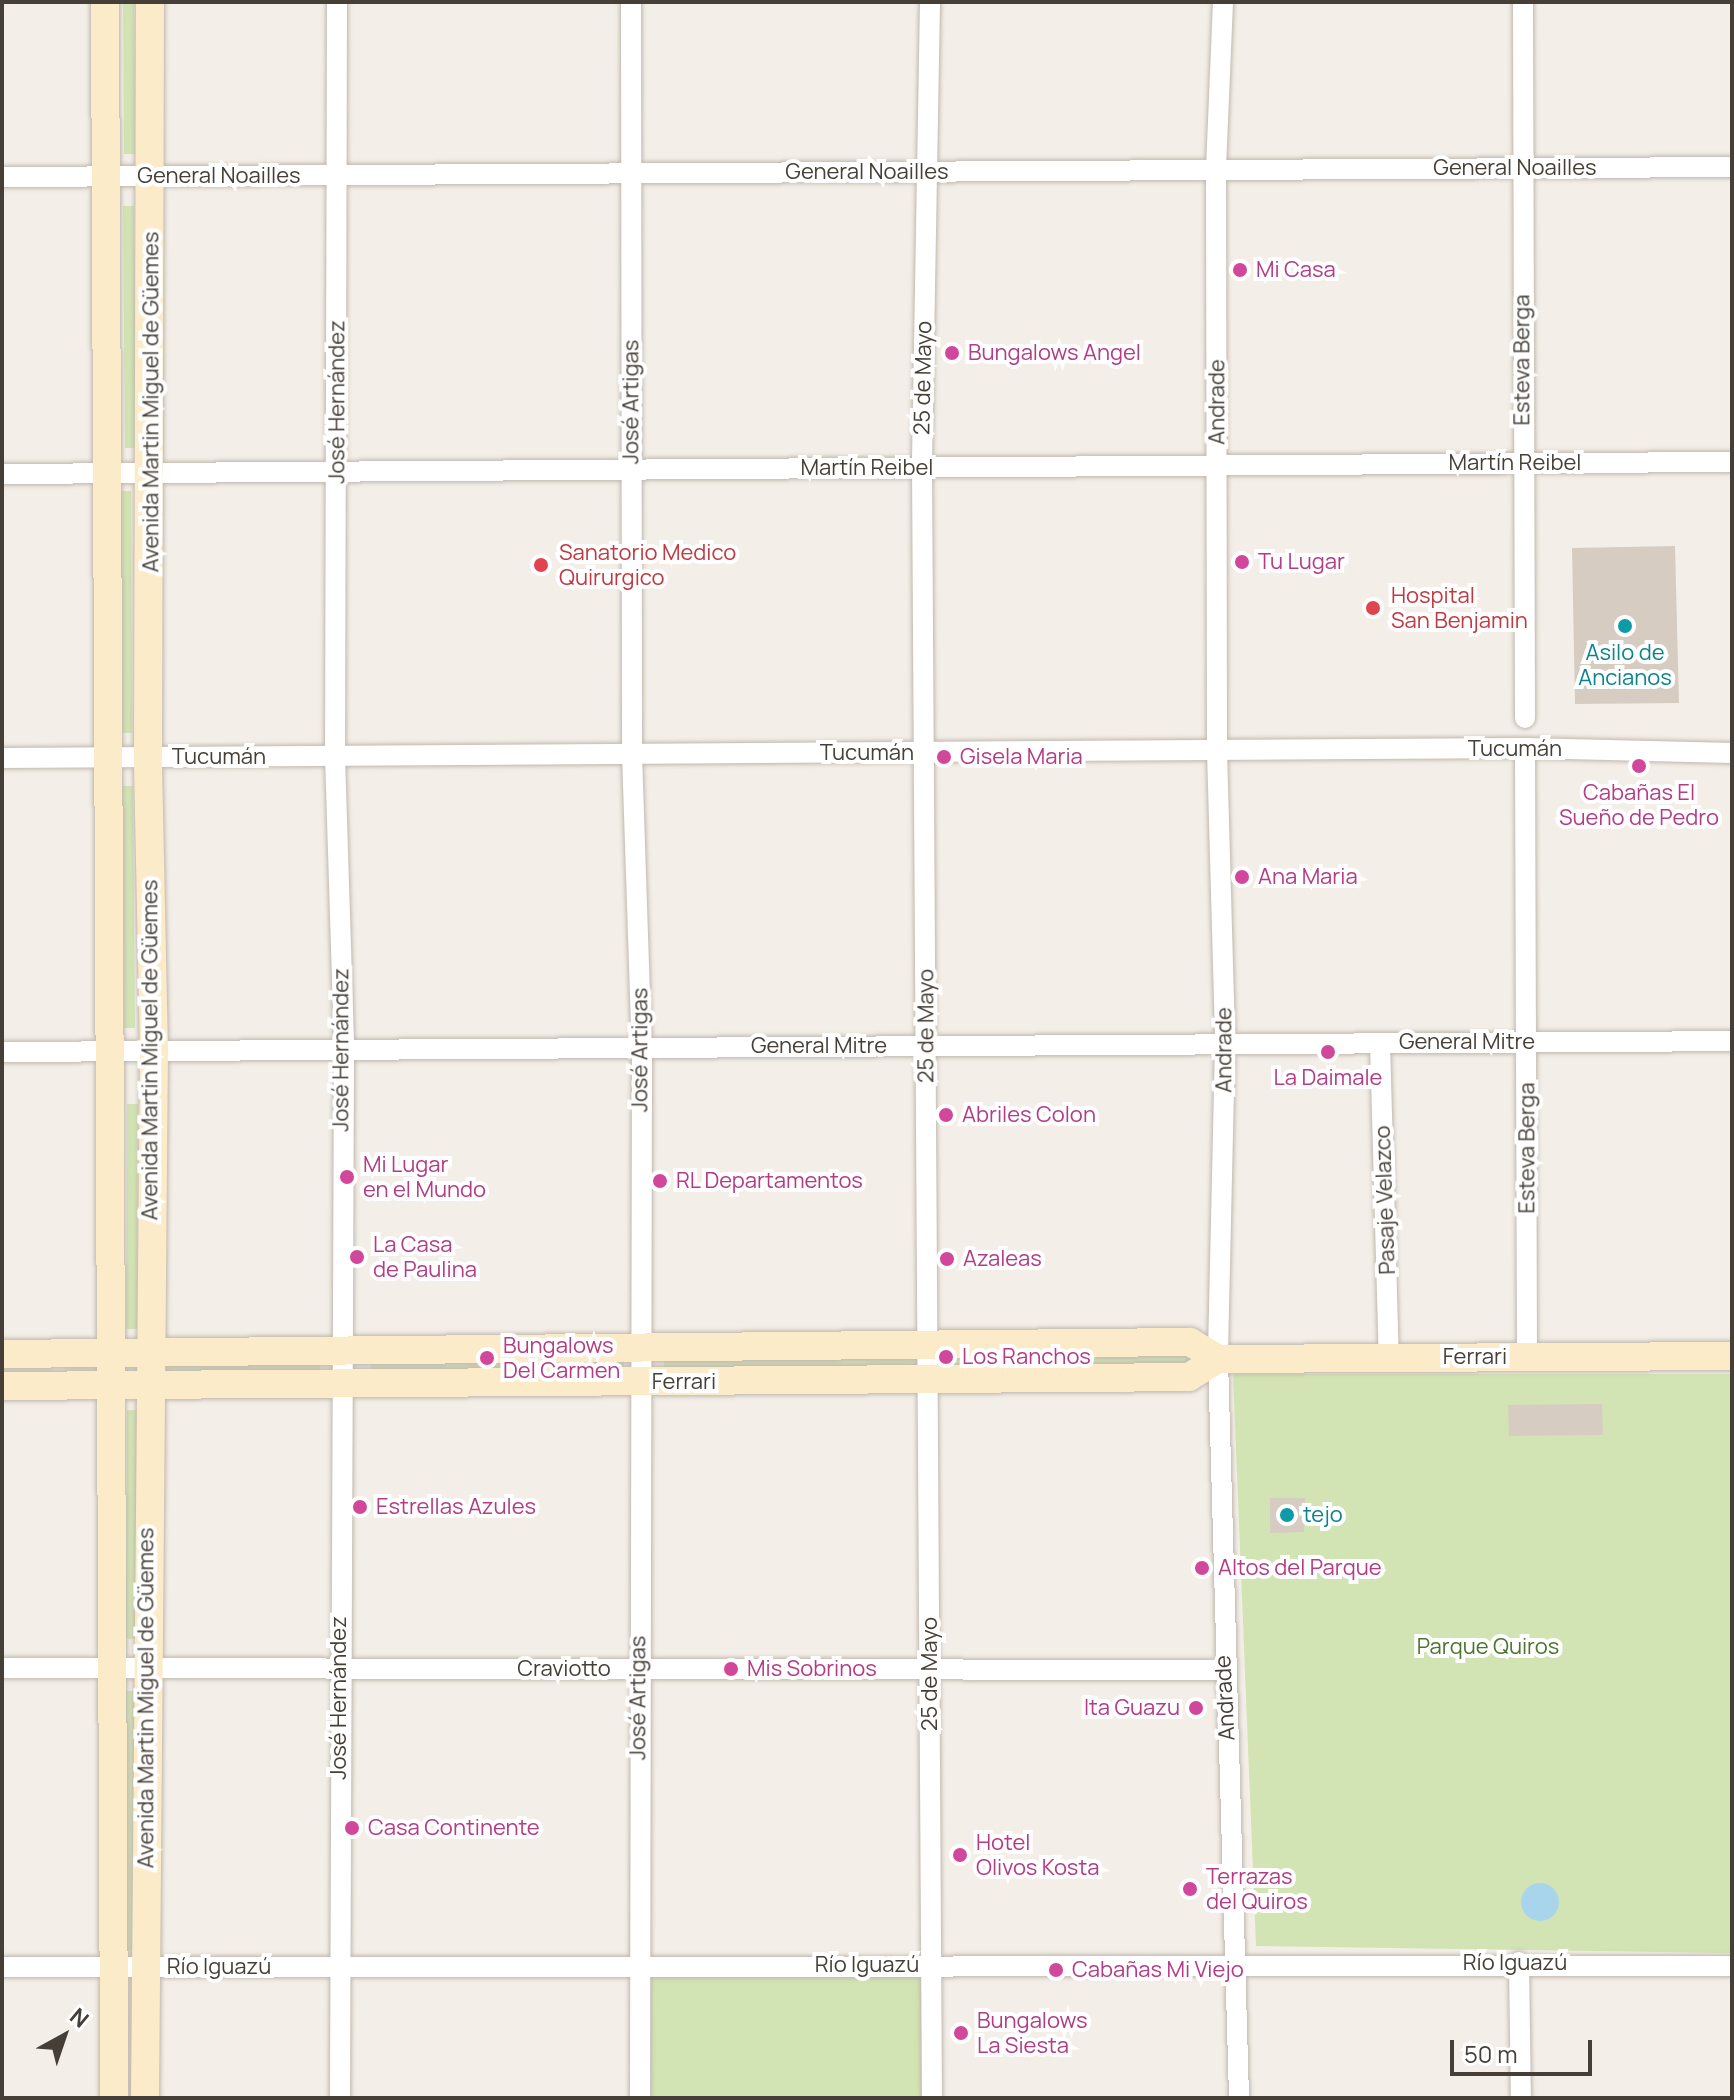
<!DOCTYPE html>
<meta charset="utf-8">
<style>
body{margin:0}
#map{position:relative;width:1734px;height:2100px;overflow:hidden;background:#f3efe8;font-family:Manrope,sans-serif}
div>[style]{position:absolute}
.green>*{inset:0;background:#d2e4b3}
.water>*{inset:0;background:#a8d5ec}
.round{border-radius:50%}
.building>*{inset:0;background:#d7ccc1}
.roads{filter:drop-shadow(0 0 2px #c1b8ae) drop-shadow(0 0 2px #c1b8ae)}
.street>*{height:20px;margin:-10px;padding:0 10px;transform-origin:10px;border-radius:10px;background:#fff}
.secondary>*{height:28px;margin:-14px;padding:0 14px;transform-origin:14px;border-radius:14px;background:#fbebc9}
.dots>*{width:22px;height:22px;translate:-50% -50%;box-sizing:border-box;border:4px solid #fff;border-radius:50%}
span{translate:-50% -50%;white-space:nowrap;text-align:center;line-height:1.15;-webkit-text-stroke:8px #fff;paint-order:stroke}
.street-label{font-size:22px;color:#453f37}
.hotel-label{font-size:22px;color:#b23c85}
.left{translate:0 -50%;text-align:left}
.right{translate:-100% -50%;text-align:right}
.health-label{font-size:22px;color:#be3a42}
.culture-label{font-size:22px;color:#0d838f}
.park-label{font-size:22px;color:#4d742e}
.frame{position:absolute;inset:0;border:4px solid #453f37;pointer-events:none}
.north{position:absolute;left:24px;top:1996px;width:80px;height:80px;-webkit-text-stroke:6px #fff;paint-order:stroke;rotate:40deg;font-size:22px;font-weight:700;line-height:32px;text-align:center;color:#453f37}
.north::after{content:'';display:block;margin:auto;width:28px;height:36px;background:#453f37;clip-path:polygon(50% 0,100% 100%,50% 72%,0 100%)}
.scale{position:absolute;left:1450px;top:2040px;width:142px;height:36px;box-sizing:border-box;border:4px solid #453f37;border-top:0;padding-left:10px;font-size:24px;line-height:28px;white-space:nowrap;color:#453f37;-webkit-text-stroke:6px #fff;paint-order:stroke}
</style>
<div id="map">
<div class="green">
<div style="clip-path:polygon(123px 2px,134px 2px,135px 154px,124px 154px)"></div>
<div style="clip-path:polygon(123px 206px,134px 206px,136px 448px,125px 448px)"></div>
<div style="clip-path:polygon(120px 491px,131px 491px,132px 733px,121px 733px)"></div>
<div style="clip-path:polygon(122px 786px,133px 786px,135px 1028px,124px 1028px)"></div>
<div style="clip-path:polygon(127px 1104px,138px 1104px,137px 1329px,126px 1329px)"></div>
<div style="clip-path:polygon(1203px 1353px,1204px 1369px,951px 1371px,950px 1356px)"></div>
<div style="clip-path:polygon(624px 1357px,624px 1373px,371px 1375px,371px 1360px)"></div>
<div style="clip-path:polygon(917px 1357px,917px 1373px,664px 1375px,664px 1360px)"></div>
<div style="clip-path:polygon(320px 1359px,320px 1375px,162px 1376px,162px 1361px)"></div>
<div style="clip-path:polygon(1233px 1374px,1732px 1374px,1732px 1953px,1256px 1946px)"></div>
<div style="clip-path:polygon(127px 1410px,138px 1410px,137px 1639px,126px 1639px)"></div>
<div style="clip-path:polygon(126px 1691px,137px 1691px,136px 1950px,125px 1951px)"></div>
<div style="clip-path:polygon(921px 1976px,922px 2098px,651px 2098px,650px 1977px)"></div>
</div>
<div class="water">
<div class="round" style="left:1521px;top:1883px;width:38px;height:38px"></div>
</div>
<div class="building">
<div style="clip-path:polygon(1675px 546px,1679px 703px,1575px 704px,1572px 548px)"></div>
<div style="clip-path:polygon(1602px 1404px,1603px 1435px,1509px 1436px,1508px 1405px)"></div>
<div style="clip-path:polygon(1270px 1498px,1305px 1498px,1304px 1532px,1270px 1533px)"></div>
</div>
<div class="roads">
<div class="street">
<div style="left:337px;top:2px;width:754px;rotate:90.15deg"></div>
<div style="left:335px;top:756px;width:293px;rotate:88.2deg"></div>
<div style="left:344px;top:1049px;width:1049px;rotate:90.22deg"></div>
<div style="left:631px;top:2px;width:752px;rotate:89.92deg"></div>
<div style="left:632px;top:754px;width:294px;rotate:88.1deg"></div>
<div style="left:642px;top:1048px;width:1050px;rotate:90.11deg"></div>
<div style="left:930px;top:2px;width:465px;rotate:91deg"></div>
<div style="left:922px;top:467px;width:1631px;rotate:89.65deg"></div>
<div style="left:1223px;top:2px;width:168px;rotate:92.4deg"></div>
<div style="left:1216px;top:170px;width:580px;rotate:89.9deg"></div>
<div style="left:1217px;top:750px;width:294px;rotate:88.4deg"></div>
<div style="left:1225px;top:1044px;width:315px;rotate:91.3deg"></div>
<div style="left:1218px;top:1359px;width:739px;rotate:88.37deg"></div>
<div style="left:1523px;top:2px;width:716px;rotate:89.84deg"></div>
<div style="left:2px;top:177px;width:1730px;rotate:-0.33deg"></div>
<div style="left:2px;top:474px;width:1730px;rotate:-0.4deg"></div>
<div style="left:1525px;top:748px;width:608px;rotate:89.81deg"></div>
<div style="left:2px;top:758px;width:1523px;rotate:-0.38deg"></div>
<div style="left:1525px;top:748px;width:207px;rotate:1.4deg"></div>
<div style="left:1380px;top:1043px;width:314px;rotate:88.4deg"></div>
<div style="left:2px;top:1052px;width:1730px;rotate:-0.36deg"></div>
<div style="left:2px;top:1668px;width:1221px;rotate:0.09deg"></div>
<div style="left:1519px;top:1962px;width:136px;rotate:89.2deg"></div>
<div style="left:2px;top:1967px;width:1730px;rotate:-0.03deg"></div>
</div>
<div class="secondary">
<div style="left:105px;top:2px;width:2096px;rotate:89.75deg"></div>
<div style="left:2px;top:1354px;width:1188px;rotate:-0.58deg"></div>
<div style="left:1190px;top:1342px;width:33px;rotate:31deg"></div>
<div style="left:2px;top:1386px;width:1187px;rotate:-0.43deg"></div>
<div style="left:1189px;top:1377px;width:34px;rotate:-32deg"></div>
<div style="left:1218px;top:1359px;width:514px;rotate:-0.33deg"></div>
<div style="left:145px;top:2098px;width:1047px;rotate:-89.51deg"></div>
<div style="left:154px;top:1051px;width:294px;rotate:-91.2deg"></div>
<div style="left:148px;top:757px;width:755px;rotate:-89.85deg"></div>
</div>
</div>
<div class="dots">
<div style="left:1240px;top:270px;background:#d1479c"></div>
<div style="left:952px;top:353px;background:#d1479c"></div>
<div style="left:1242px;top:562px;background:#d1479c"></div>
<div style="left:541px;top:565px;background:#e0444e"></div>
<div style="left:1373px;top:608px;background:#e0444e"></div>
<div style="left:1625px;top:626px;background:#0f9aa8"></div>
<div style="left:944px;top:757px;background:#d1479c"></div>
<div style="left:1639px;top:766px;background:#d1479c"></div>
<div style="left:1242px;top:877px;background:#d1479c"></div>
<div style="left:1328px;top:1052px;background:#d1479c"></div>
<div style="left:946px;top:1115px;background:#d1479c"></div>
<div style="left:347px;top:1177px;background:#d1479c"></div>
<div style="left:660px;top:1181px;background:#d1479c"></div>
<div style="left:357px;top:1257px;background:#d1479c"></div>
<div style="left:947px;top:1259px;background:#d1479c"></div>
<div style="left:946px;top:1357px;background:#d1479c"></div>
<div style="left:487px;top:1358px;background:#d1479c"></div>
<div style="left:360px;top:1507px;background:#d1479c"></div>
<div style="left:1287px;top:1515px;background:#0f9aa8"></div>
<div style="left:1202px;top:1568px;background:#d1479c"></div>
<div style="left:731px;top:1669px;background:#d1479c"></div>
<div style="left:1196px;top:1708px;background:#d1479c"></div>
<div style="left:352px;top:1828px;background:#d1479c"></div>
<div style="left:960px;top:1855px;background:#d1479c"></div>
<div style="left:1190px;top:1889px;background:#d1479c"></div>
<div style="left:1056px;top:1970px;background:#d1479c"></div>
<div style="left:961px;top:2033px;background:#d1479c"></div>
</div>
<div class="street-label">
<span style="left:1515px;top:168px">General Noailles</span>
<span style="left:867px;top:172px">General Noailles</span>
<span style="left:219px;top:176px">General Noailles</span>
<span style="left:1522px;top:360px;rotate:-90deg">Esteva Berga</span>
<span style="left:923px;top:378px;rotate:-89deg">25 de Mayo</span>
<span style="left:151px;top:402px;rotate:-90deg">Avenida Martin Miguel de Güemes</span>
<span style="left:337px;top:402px;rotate:-90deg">José Hernández</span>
<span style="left:631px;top:402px;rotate:-90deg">José Artigas</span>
<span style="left:1217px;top:402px;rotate:-90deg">Andrade</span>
<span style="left:1515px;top:463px">Martín Reibel</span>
<span style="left:867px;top:468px">Martín Reibel</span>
<span style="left:1515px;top:749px">Tucumán</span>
<span style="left:867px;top:753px">Tucumán</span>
<span style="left:219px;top:757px">Tucumán</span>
<span style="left:926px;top:1026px;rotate:-90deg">25 de Mayo</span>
<span style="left:1467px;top:1042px">General Mitre</span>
<span style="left:819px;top:1046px">General Mitre</span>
<span style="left:150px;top:1050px;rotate:-90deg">Avenida Martin Miguel de Güemes</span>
<span style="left:341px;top:1050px;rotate:-90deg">José Hernández</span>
<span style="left:640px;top:1050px;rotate:-90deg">José Artigas</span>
<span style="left:1224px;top:1050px;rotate:-90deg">Andrade</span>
<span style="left:1527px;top:1148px;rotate:-90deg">Esteva Berga</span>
<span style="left:1385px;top:1200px;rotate:-92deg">Pasaje Velazco</span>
<span style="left:1475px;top:1357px">Ferrari</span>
<span style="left:684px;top:1382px">Ferrari</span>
<span style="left:564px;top:1669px">Craviotto</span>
<span style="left:930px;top:1674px;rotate:-90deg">25 de Mayo</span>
<span style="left:146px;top:1698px;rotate:-90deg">Avenida Martin Miguel de Güemes</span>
<span style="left:339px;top:1698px;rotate:-90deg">José Hernández</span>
<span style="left:638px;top:1698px;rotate:-90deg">José Artigas</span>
<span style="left:1225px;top:1698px;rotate:-93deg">Andrade</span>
<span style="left:1515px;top:1963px">Río Iguazú</span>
<span style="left:867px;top:1965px">Río Iguazú</span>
<span style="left:219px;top:1967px">Río Iguazú</span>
</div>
<div class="hotel-label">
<span class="left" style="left:1256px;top:270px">Mi Casa</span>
<span class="left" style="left:968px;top:353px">Bungalows Angel</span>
<span class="left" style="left:1258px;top:562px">Tu Lugar</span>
<span class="left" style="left:960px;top:757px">Gisela Maria</span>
<span style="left:1639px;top:805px">Cabañas El<br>Sueño de Pedro</span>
<span class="left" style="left:1258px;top:877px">Ana Maria</span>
<span style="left:1328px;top:1078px">La Daimale</span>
<span class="left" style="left:962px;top:1115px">Abriles Colon</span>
<span class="left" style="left:363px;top:1177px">Mi Lugar<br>en el Mundo</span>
<span class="left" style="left:676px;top:1181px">RL Departamentos</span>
<span class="left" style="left:373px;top:1257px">La Casa<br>de Paulina</span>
<span class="left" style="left:963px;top:1259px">Azaleas</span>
<span class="left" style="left:503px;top:1358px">Bungalows<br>Del Carmen</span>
<span class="left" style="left:962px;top:1357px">Los Ranchos</span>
<span class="left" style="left:376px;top:1507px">Estrellas Azules</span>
<span class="left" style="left:1218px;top:1568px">Altos del Parque</span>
<span class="left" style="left:747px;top:1669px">Mis Sobrinos</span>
<span class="right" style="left:1180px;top:1708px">Ita Guazu</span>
<span class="left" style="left:368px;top:1828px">Casa Continente</span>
<span class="left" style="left:976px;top:1855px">Hotel<br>Olivos Kosta</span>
<span class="left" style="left:1206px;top:1889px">Terrazas<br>del Quiros</span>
<span class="left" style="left:1072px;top:1970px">Cabañas Mi Viejo</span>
<span class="left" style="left:977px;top:2033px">Bungalows<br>La Siesta</span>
</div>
<div class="health-label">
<span class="left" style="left:559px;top:565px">Sanatorio Medico<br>Quirurgico</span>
<span class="left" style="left:1391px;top:608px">Hospital<br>San Benjamin</span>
</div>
<div class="culture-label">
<span style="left:1625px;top:665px">Asilo de<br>Ancianos</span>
<span class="left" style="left:1303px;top:1515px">tejo</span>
</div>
<div class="park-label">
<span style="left:1488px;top:1647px">Parque Quiros</span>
</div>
<div class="frame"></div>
<div class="north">N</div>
<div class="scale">50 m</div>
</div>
